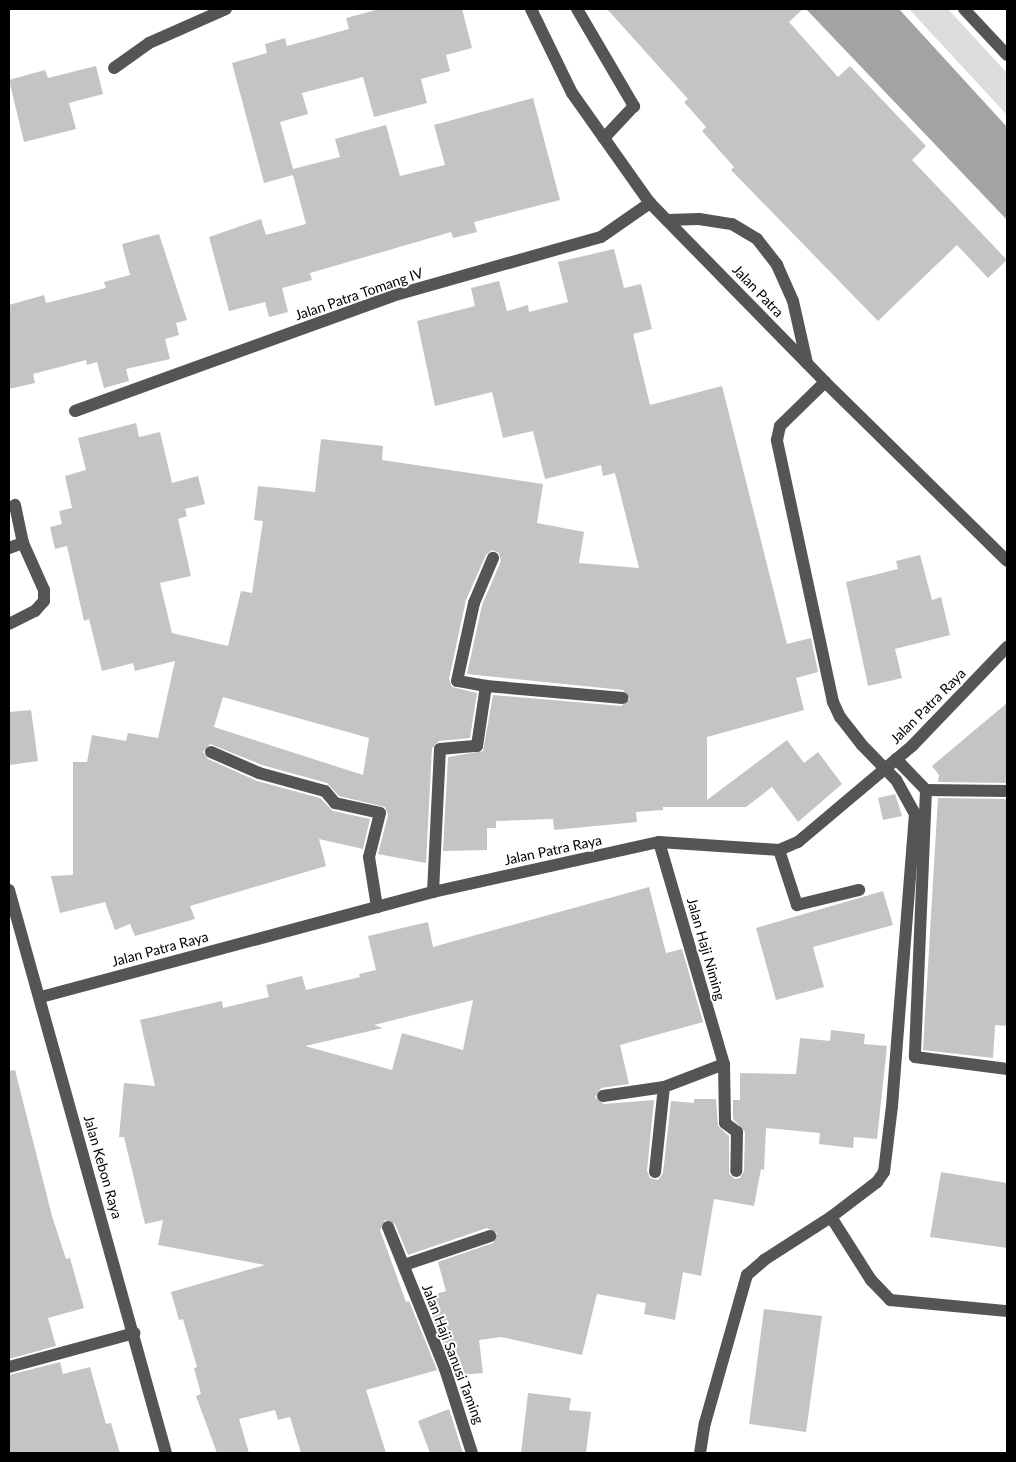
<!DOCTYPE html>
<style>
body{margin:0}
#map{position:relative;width:1016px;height:1462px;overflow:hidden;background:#fff;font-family:Lato,sans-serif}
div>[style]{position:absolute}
.green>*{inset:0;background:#dcdcdc}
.water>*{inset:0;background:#a3a3a3}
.building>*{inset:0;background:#c4c4c4}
.minor>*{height:12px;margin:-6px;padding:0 6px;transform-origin:6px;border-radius:6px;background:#555}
span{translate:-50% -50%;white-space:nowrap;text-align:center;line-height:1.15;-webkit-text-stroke:4px #fff;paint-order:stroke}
.street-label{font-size:14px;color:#000}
.frame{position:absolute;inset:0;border:10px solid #000;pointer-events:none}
</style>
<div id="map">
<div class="green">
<div style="clip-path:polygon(909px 9px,948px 9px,1007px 73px,1007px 115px)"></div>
</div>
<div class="water">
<div style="clip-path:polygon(806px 9px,899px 9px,1007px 127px,1007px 220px)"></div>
</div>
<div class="building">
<div style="clip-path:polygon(380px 9px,462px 9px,472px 48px,446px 55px,450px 71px,421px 79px,427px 103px,374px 117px,363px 77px,302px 93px,308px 114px,280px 122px,293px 169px,340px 157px,335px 139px,386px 125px,400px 176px,445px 165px,434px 125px,533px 98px,560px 200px,474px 222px,477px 232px,453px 238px,451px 232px,310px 273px,312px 280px,282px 288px,288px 312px,269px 317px,265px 302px,229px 311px,209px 237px,261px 219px,266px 235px,306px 224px,293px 175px,264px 183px,232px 63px,267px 53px,265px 44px,285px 38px,287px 46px,349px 29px,346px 18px)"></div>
<div style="clip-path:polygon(607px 9px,803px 9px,789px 22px,838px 77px,850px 66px,926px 146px,912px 160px,1007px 260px,988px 278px,957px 245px,878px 321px,731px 170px,734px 167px,702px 131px,706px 127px,684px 102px,688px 99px)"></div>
<div style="clip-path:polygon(96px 66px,103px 94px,69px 103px,76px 129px,24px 142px,9px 80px,45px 70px,48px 78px)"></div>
<div style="clip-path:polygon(159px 234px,187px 320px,176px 323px,179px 335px,165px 339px,170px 359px,126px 369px,129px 381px,104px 388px,97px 362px,87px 365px,86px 360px,33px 374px,35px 383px,9px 389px,9px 305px,44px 295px,46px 303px,106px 288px,104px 282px,130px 275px,122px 244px)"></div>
<div style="clip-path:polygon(evenodd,614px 249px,624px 288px,641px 284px,652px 329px,633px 334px,650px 405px,722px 386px,787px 644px,811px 638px,818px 672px,796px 678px,804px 710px,707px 737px,707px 800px,787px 740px,804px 763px,818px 752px,842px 784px,798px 822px,772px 787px,746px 807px,663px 807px,663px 810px,636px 812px,637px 822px,554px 830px,553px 819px,496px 821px,496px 828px,487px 828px,487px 850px,443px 851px,448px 757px,483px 751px,493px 695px,621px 706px,630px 699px,623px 690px,467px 674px,482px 605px,501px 561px,499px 553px,492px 550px,486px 555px,466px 600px,449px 679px,452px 687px,477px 693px,470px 738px,439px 741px,432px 748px,426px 863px,378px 854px,388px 815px,385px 807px,339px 796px,327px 783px,262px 765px,210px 744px,203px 752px,208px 759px,257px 781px,320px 798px,333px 811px,370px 819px,363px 849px,319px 839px,326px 866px,190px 906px,195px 919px,135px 936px,130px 924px,115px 930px,105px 902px,60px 913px,51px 876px,73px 875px,73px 762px,87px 762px,92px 735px,126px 741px,128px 733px,158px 738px,175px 661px,135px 671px,133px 663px,102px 671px,89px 619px,84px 621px,67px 546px,55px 549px,50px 527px,62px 524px,59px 511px,72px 508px,65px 476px,86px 470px,78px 438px,136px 423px,139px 437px,160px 432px,172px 483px,198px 476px,205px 504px,185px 509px,187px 516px,178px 519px,191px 576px,160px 583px,172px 633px,228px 646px,241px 591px,252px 593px,263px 521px,254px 520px,258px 486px,315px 492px,321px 439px,383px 446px,382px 460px,543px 484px,537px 523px,584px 532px,579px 563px,639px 568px,615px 473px,603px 476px,601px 465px,545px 479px,533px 431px,503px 438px,492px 392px,435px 406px,417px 321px,475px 306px,471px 288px,499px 281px,507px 311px,528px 305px,529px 312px,568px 302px,558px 262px,614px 249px,223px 697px,369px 738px,363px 775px,214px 727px,223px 697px)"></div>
<div style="clip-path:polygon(920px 555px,932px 600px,941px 597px,950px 635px,895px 649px,902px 678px,868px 686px,846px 582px,898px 569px,896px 561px)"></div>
<div style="clip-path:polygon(1007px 703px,1007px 783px,938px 782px,939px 775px,932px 766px)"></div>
<div style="clip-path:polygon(31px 710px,38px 761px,9px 765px,9px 712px)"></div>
<div style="clip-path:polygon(895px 794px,902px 816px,883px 820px,878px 798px)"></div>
<div style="clip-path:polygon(938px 798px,1007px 799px,1007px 1026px,995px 1025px,993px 1058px,923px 1050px)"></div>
<div style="clip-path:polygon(evenodd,649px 887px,666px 953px,682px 949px,703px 1022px,620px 1045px,629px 1084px,601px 1088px,595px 1097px,604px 1104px,654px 1100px,647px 1171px,650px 1178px,658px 1180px,663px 1173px,671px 1101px,694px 1103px,694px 1099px,716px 1099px,718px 1126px,729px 1136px,729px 1174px,735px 1179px,740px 1178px,744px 1171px,745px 1132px,733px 1119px,733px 1100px,740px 1100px,740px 1073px,796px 1074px,800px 1038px,830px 1041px,831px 1030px,865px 1034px,864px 1044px,887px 1046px,877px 1139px,854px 1137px,853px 1148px,819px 1144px,820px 1133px,766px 1128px,764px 1170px,761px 1169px,754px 1206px,714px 1199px,701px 1276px,683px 1272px,675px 1320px,644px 1314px,646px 1303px,597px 1294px,582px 1355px,501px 1337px,479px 1340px,483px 1373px,460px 1375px,458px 1364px,452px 1366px,425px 1297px,446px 1291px,438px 1262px,493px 1243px,497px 1233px,487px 1228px,408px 1255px,395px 1224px,385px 1220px,380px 1230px,406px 1302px,409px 1301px,437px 1370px,366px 1390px,386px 1453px,301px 1453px,290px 1417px,278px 1420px,275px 1410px,239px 1419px,249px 1453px,217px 1453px,196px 1396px,201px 1394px,194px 1368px,197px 1367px,183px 1319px,179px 1320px,171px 1292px,265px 1265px,158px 1245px,163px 1220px,145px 1224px,124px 1137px,119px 1137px,124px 1083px,155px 1086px,140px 1020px,222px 1001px,223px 1008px,269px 997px,266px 985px,302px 976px,306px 990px,360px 977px,359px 974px,376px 970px,368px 936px,428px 922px,433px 947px,649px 887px,473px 1000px,463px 1050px,402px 1033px,392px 1070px,305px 1046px,383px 1028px,374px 1025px,473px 1000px)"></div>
<div style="clip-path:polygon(883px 891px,893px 925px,813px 947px,824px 987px,776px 1000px,756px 928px)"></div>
<div style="clip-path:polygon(15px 1070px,52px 1216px,66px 1259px,70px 1258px,84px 1308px,48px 1318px,56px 1346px,9px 1359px,9px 1071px)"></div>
<div style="clip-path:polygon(941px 1172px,1007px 1183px,1007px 1248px,930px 1237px)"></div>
<div style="clip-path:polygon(764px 1309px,822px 1316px,806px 1432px,749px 1424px)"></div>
<div style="clip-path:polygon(60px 1362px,63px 1374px,90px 1367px,106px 1424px,111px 1423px,120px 1453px,9px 1453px,9px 1375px)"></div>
<div style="clip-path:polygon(528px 1393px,571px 1398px,569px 1410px,591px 1412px,586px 1453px,521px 1453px)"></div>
<div style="clip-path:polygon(449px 1409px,463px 1453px,430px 1453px,418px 1421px)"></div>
</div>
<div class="minor">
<div style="left:531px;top:9px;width:93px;rotate:64deg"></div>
<div style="left:572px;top:93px;width:135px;rotate:54.7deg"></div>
<div style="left:650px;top:203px;width:250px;rotate:45.6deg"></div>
<div style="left:825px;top:382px;width:255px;rotate:44.5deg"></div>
<div style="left:577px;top:9px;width:113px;rotate:59.6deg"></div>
<div style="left:634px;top:106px;width:44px;rotate:133.2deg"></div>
<div style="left:964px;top:9px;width:63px;rotate:46.9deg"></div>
<div style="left:114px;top:68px;width:43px;rotate:-35.5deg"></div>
<div style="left:149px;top:43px;width:84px;rotate:-23.8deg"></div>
<div style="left:667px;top:220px;width:32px;rotate:-2deg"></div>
<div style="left:699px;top:219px;width:33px;rotate:9deg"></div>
<div style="left:732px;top:224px;width:29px;rotate:31deg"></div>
<div style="left:757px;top:239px;width:33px;rotate:52deg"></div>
<div style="left:777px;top:265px;width:39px;rotate:66deg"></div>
<div style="left:793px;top:301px;width:64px;rotate:77.3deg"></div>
<div style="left:75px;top:411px;width:337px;rotate:-19.9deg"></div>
<div style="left:392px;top:296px;width:217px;rotate:-15.8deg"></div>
<div style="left:601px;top:237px;width:60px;rotate:-34.8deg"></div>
<div style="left:9px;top:548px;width:15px;rotate:-20deg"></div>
<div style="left:9px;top:624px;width:29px;rotate:-27deg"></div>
<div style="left:35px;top:611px;width:13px;rotate:-48deg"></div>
<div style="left:44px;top:601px;width:11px;rotate:-90deg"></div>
<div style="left:44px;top:590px;width:51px;rotate:-114.1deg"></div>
<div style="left:23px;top:543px;width:39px;rotate:-102deg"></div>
<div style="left:486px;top:686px;width:29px;rotate:-170deg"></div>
<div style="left:457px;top:681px;width:80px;rotate:-77.7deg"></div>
<div style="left:474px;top:603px;width:49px;rotate:-67.1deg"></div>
<div style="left:211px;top:752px;width:52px;rotate:23.6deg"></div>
<div style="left:259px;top:773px;width:68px;rotate:15.3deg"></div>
<div style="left:325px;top:791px;width:16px;rotate:50deg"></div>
<div style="left:335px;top:803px;width:46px;rotate:12.5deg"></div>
<div style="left:380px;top:813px;width:45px;rotate:104deg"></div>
<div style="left:369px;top:857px;width:51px;rotate:80.9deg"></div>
<div style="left:896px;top:759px;width:43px;rotate:45.9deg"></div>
<div style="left:926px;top:790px;width:267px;rotate:92.4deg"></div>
<div style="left:915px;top:1057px;width:93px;rotate:7.4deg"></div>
<div style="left:926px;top:790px;width:81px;rotate:0.7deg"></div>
<div style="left:659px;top:842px;width:231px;rotate:73.7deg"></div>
<div style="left:724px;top:1064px;width:59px;rotate:89deg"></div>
<div style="left:725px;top:1123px;width:15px;rotate:37deg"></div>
<div style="left:737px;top:1132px;width:39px;rotate:91deg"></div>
<div style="left:779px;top:850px;width:58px;rotate:71.9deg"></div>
<div style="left:797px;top:905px;width:64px;rotate:-13.6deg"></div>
<div style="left:9px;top:890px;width:584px;rotate:74.42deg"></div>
<div style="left:433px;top:892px;width:143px;rotate:-87.2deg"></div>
<div style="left:440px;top:749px;width:37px;rotate:-5deg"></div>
<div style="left:477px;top:746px;width:61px;rotate:-81.5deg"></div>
<div style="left:486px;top:686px;width:137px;rotate:5deg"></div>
<div style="left:41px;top:997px;width:406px;rotate:-15deg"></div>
<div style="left:433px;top:892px;width:231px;rotate:-12.5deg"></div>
<div style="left:659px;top:842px;width:120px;rotate:3.8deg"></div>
<div style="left:779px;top:850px;width:21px;rotate:-23deg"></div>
<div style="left:798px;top:842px;width:150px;rotate:-40.1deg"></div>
<div style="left:913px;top:745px;width:136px;rotate:-46.2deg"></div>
<div style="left:603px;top:1096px;width:62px;rotate:-8.4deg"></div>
<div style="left:664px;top:1087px;width:64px;rotate:-21deg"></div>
<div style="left:655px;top:1172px;width:85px;rotate:-84deg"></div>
<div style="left:831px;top:1217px;width:75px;rotate:57.6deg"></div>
<div style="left:871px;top:1280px;width:28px;rotate:46deg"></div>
<div style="left:890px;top:1300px;width:118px;rotate:5.4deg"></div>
<div style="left:388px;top:1227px;width:153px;rotate:68.1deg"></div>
<div style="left:445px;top:1369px;width:88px;rotate:72.2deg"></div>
<div style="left:404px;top:1265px;width:91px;rotate:-18.6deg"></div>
<div style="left:9px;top:1367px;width:130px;rotate:-15.2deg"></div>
<div style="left:700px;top:1453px;width:30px;rotate:-81deg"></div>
<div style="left:705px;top:1423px;width:154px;rotate:-74.2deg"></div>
<div style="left:747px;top:1275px;width:23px;rotate:-41deg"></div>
<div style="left:764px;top:1260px;width:80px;rotate:-32.7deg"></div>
<div style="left:831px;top:1217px;width:58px;rotate:-37.3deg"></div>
<div style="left:877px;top:1182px;width:12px;rotate:-55deg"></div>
<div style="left:884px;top:1172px;width:66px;rotate:-83.1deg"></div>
<div style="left:892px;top:1106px;width:293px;rotate:-85.5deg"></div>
<div style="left:915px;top:814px;width:39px;rotate:-119deg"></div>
<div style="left:896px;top:780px;width:49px;rotate:-134.2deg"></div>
<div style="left:862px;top:745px;width:36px;rotate:-128deg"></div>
<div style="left:840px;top:717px;width:17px;rotate:-115deg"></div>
<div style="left:833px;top:702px;width:268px;rotate:-102.1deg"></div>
<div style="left:777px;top:440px;width:14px;rotate:-78deg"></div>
<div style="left:780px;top:426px;width:63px;rotate:-44.4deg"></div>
</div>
<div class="street-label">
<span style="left:758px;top:291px;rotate:46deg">Jalan Patra</span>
<span style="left:359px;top:294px;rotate:-19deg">Jalan Patra Tomang IV</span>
<span style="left:928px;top:706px;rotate:-45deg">Jalan Patra Raya</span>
<span style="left:553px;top:850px;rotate:-12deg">Jalan Patra Raya</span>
<span style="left:160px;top:949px;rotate:-15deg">Jalan Patra Raya</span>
<span style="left:706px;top:949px;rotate:74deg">Jalan Haji Niming</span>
<span style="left:103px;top:1167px;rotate:74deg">Jalan Kebon Raya</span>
<span style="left:453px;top:1354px;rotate:69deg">Jalan Haji Sanusi Taming</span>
</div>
<div class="frame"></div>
</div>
